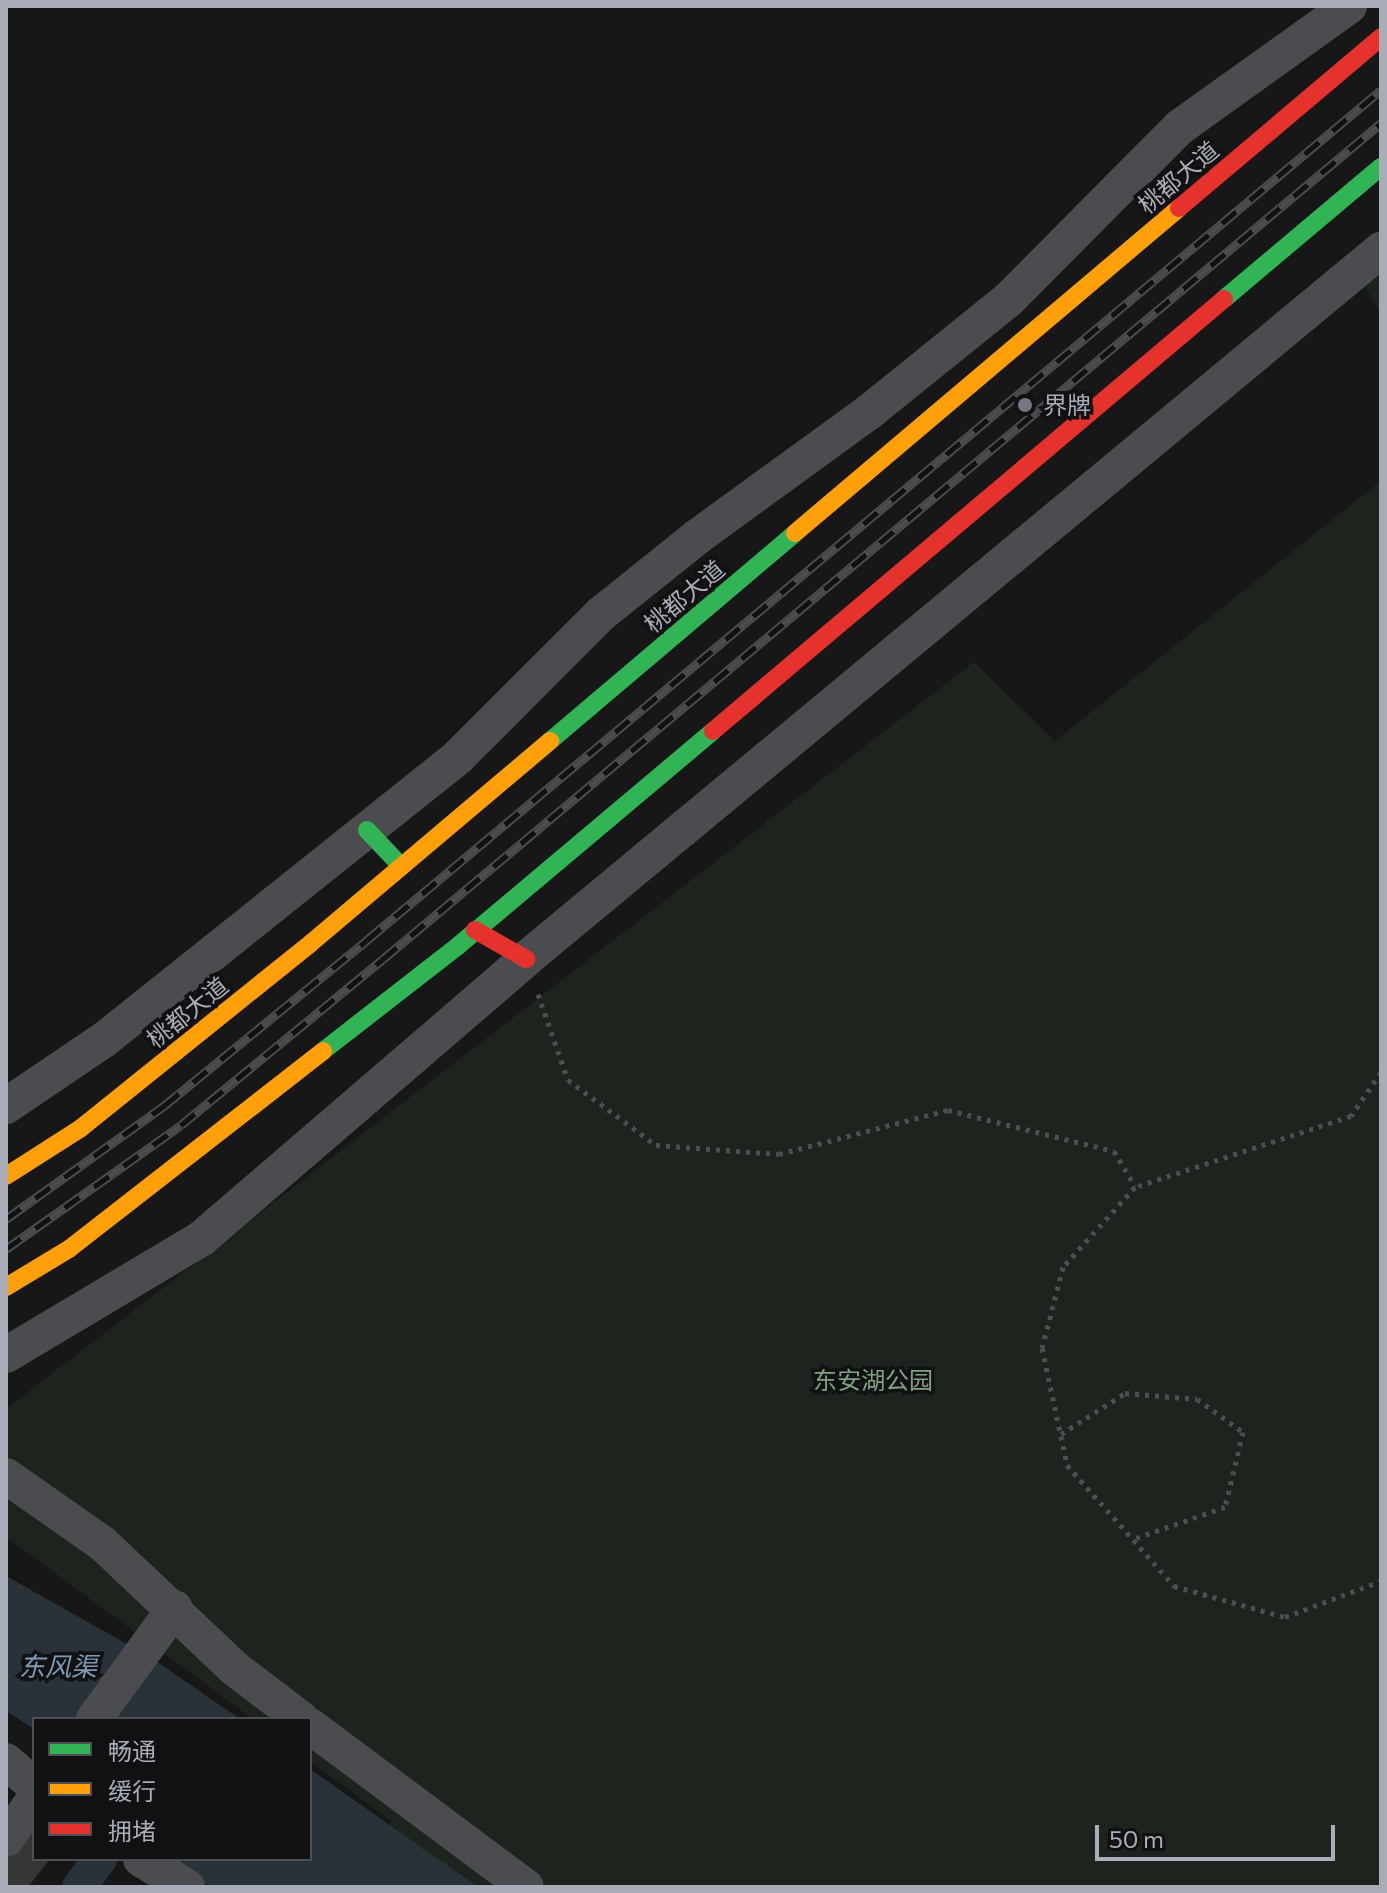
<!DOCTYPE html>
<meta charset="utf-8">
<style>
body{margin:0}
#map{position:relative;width:1387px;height:1893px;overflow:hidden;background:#171717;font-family:Commissioner,"Noto Sans SC",sans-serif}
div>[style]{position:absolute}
.green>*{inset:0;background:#1d241e}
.water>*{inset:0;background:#2a3239}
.canal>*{height:34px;margin:-17px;padding:0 17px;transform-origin:17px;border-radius:17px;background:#2a3239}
.building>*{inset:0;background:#353536}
.path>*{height:5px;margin-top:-2.5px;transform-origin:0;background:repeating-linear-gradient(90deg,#4d4e52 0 4px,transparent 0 10px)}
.street>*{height:36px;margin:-18px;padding:0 18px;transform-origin:18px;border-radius:18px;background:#4b4c50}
.fast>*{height:18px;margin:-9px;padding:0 9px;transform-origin:9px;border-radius:9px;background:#30b455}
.slow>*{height:18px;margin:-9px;padding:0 9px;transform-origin:9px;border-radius:9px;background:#ff9f0a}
.jam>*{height:18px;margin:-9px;padding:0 9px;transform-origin:9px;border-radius:9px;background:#e5322d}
.rail>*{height:9px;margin-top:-4.5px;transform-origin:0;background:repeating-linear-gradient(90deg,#111113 0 18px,#4b4c4f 0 36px);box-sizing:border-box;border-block:2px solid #4b4c4f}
.dots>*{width:22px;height:22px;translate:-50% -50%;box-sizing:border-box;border:4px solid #111113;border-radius:50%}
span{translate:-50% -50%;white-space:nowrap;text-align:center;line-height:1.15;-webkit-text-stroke:7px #111113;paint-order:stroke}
.street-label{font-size:24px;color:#a8adb8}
.poi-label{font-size:24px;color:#a8adb8}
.left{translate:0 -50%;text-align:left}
.park-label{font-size:24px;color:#7fa381}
.water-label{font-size:26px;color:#7f9bb3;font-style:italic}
.frame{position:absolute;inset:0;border:8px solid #a8adb8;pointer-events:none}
.legend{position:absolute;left:32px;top:1717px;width:280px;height:144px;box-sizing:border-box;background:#111113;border:2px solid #4d4f55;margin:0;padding:10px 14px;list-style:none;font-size:24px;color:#a8adb8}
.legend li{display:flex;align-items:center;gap:16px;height:40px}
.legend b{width:40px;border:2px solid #4d4f55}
.scale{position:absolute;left:1095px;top:1825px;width:240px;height:36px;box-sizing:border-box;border:4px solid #a8adb8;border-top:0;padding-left:10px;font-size:24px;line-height:28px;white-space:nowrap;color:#a8adb8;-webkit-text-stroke:6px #111113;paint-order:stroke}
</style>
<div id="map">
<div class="green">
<div style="clip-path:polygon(1381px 259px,1381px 313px,1359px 277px)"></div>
<div style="clip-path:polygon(1381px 481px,1381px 1887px,347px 1887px,391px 1821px,310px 1761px,310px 1719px,253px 1719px,6px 1537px,6px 1409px,974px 662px,1055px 741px)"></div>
</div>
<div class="water">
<div style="clip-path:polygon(6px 1576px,150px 1657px,240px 1719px,34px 1719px,34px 1729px,6px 1711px)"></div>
<div style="clip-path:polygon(310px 1769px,478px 1887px,211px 1887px,168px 1859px,310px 1859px)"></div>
</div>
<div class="canal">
<div style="left:79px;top:1887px;width:35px;rotate:-53deg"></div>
</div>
<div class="building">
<div style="clip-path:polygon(31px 1826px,34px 1859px,50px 1859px,28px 1887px,6px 1887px,6px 1858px)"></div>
</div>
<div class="path">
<div style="left:538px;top:994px;width:91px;rotate:70.8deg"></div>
<div style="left:568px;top:1080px;width:109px;rotate:36.5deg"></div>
<div style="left:656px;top:1145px;width:123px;rotate:4.2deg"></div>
<div style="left:779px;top:1154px;width:175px;rotate:-14.6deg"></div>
<div style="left:948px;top:1110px;width:171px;rotate:13.9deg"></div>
<div style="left:1114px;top:1151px;width:41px;rotate:59deg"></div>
<div style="left:1381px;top:1072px;width:53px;rotate:124.3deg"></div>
<div style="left:1351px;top:1116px;width:227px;rotate:161.8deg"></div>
<div style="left:1135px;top:1187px;width:108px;rotate:132deg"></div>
<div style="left:1063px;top:1267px;width:84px;rotate:104.5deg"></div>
<div style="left:1042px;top:1348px;width:120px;rotate:77.9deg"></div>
<div style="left:1067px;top:1465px;width:162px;rotate:48.5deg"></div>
<div style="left:1174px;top:1586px;width:115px;rotate:15.6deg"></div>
<div style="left:1285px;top:1617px;width:103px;rotate:-20.6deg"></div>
<div style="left:1061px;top:1434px;width:76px;rotate:-32.6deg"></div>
<div style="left:1125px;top:1393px;width:72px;rotate:4.8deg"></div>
<div style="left:1197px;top:1399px;width:57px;rotate:35.7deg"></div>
<div style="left:1243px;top:1432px;width:77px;rotate:103.5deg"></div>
<div style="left:1225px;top:1507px;width:97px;rotate:160.8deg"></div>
</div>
<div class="street">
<div style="left:6px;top:1106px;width:120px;rotate:-34.1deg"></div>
<div style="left:105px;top:1039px;width:453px;rotate:-38.6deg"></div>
<div style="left:459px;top:756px;width:201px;rotate:-45deg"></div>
<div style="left:601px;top:614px;width:123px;rotate:-38.7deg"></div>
<div style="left:697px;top:537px;width:213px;rotate:-36deg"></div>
<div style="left:869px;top:412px;width:180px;rotate:-38.9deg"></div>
<div style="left:1009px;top:299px;width:243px;rotate:-45.2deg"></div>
<div style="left:1180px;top:127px;width:208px;rotate:-35.6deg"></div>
<div style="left:6px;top:1355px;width:228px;rotate:-30.8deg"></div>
<div style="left:202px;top:1238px;width:428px;rotate:-40.7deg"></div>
<div style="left:526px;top:959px;width:1111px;rotate:-39.67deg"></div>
<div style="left:6px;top:1476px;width:118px;rotate:35deg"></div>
<div style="left:103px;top:1544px;width:180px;rotate:43.4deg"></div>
<div style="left:234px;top:1668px;width:84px;rotate:37.3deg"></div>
<div style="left:94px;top:1719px;width:137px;rotate:-53.9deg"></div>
<div style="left:310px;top:1726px;width:269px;rotate:36.7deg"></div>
<div style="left:6px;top:1761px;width:37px;rotate:41deg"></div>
<div style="left:6px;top:1839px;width:48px;rotate:-54.3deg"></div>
<div style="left:141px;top:1859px;width:54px;rotate:31.3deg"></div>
</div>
<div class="fast">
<div style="left:1224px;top:299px;width:205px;rotate:-40.1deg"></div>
<div style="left:550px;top:741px;width:321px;rotate:-40.3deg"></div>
<div style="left:367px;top:830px;width:50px;rotate:46.6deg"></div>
<div style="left:323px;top:1051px;width:172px;rotate:-37.9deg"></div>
<div style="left:459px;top:945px;width:332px;rotate:-40.1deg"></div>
</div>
<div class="slow">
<div style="left:795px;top:533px;width:503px;rotate:-40.24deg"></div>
<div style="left:6px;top:1176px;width:89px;rotate:-32.6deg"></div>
<div style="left:81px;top:1128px;width:295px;rotate:-38.8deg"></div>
<div style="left:311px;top:943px;width:313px;rotate:-40.2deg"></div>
<div style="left:6px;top:1287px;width:74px;rotate:-31.1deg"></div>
<div style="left:69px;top:1249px;width:322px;rotate:-37.9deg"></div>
</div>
<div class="jam">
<div style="left:1179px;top:208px;width:265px;rotate:-40.2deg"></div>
<div style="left:713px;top:731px;width:669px;rotate:-40.21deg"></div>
<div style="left:475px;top:930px;width:59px;rotate:29.6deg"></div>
</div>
<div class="rail">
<div style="left:6px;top:1219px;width:196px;rotate:-35.6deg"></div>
<div style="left:165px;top:1105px;width:261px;rotate:-39.2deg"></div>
<div style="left:367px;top:940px;width:1323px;rotate:-39.97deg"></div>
<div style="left:6px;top:1249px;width:214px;rotate:-35.3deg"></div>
<div style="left:181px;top:1125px;width:261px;rotate:-39.4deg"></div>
<div style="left:383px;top:959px;width:1302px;rotate:-39.95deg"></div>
</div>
<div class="dots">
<div style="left:1025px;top:405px;background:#757880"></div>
</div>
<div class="street-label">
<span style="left:1178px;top:177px;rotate:-40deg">桃都大道</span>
<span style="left:684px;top:596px;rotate:-40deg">桃都大道</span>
<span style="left:187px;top:1012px;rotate:-39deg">桃都大道</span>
</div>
<div class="poi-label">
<span class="left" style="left:1043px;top:405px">界牌</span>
</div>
<div class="park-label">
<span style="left:873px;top:1380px">东安湖公园</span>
</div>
<div class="water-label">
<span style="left:58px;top:1666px">东风渠</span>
</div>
<div class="frame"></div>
<ul class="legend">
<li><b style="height:10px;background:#30b455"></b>畅通</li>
<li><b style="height:10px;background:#ff9f0a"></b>缓行</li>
<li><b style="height:10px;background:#e5322d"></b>拥堵</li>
</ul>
<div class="scale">50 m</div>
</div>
